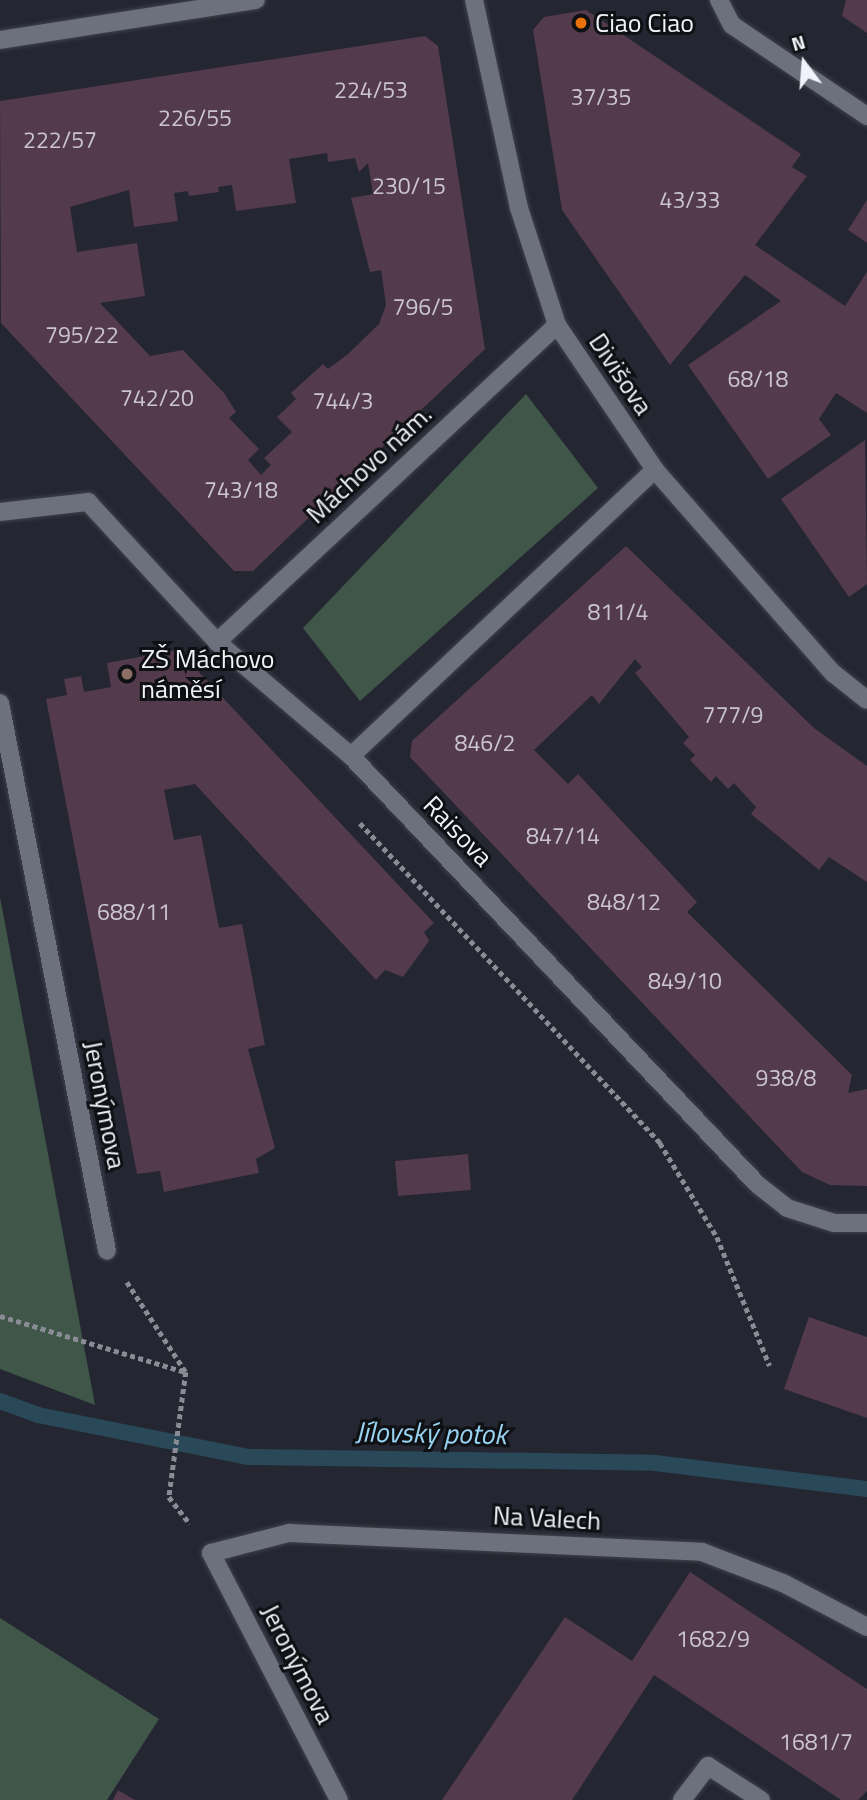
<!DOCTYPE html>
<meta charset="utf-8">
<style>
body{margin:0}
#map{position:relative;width:867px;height:1800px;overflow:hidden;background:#242631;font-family:"Titillium Web",sans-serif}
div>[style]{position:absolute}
.green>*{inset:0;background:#3f5649}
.stream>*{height:16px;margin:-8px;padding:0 8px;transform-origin:8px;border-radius:8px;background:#2a4958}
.building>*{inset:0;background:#533a4c}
.path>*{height:4.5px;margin-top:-2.25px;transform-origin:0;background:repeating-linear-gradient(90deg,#8a8c95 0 5px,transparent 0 8.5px)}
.roads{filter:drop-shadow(0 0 2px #3f414a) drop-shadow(0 0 2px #3f414a)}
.service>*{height:18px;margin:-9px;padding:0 9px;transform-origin:9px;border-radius:9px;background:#6d707d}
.minor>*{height:18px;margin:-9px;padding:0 9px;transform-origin:9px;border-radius:9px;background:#6d707d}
.dots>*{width:19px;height:19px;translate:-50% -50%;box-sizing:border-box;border:4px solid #0e1014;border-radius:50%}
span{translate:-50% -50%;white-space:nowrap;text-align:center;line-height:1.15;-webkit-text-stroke:6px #0e1014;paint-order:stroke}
.number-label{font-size:23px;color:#cac5ce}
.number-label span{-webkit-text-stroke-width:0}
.poi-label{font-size:26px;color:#f1f3fa}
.left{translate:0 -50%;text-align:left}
.street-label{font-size:26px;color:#f1f3fa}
.water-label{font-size:28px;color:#98d4f2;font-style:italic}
.north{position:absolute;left:769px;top:28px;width:70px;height:70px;-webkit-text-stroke:5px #0e1014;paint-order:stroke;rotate:344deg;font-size:19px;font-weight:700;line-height:28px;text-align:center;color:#f1f3fa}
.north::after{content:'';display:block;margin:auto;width:24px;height:32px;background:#f1f3fa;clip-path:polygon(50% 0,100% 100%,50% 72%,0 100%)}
</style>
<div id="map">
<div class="green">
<div style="clip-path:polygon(526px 394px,598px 488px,360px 701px,303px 628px)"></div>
<div style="clip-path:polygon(0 897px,95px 1405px,0 1369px)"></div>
<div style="clip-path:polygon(0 1618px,159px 1719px,107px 1800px,0 1800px)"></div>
</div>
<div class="stream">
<div style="left:0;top:1401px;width:40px;rotate:20.2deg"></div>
<div style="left:38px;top:1415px;width:215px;rotate:11.3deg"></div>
<div style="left:249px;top:1457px;width:406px;rotate:0.8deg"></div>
<div style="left:655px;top:1463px;width:214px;rotate:7deg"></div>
</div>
<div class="building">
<div style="clip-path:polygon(846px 0,867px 0,867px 33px,842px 16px)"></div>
<div style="clip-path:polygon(586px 10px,801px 154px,792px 167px,807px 176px,755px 245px,845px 306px,867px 272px,867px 413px,836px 393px,819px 419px,831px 435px,768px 479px,688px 365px,781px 301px,745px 275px,670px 365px,562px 210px,533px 30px,544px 17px)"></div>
<div style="clip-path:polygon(evenodd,425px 36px,438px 46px,485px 349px,253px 571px,234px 571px,1px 323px,0 101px,425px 36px,327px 153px,328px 162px,355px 158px,359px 172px,368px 163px,373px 194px,351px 198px,370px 272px,381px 270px,386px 305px,379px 324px,348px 354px,328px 369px,323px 364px,291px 393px,296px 399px,277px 417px,292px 432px,264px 458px,271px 465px,261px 475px,248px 460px,259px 449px,229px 418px,236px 412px,224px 393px,183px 350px,150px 356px,100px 303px,145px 296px,137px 243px,77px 252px,70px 207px,129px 190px,134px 227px,178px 221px,174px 193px,188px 191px,189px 196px,219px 192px,218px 187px,232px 185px,236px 211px,296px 203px,289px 159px,327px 153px)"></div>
<div style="clip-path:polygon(867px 200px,867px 243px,848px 230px)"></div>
<div style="clip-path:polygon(865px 440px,867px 584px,849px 597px,781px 499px)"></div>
<div style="clip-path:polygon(626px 546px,814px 728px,867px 766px,867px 882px,829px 857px,819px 870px,751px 814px,756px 807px,734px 783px,728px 789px,716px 776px,711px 782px,690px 760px,695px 755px,683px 743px,689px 737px,635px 673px,642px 667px,635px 659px,599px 704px,592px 695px,534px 750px,568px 784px,578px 774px,697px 902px,687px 912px,852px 1075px,848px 1093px,867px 1089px,867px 1186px,830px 1185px,802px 1172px,410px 757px,412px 741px)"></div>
<div style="clip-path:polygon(176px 650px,178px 663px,195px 668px,434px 923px,424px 932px,429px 941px,403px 977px,385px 970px,376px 980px,195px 784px,164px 790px,174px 840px,201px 835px,219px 928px,242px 924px,265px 1045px,248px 1049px,275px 1148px,256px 1159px,259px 1173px,164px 1192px,160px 1171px,137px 1174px,46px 699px,67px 695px,64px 679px,81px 676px,84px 692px,111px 687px,107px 663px)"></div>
<div style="clip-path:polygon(468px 1154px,471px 1190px,398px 1196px,395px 1161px)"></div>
<div style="clip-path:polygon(809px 1317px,867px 1337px,867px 1418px,784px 1389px)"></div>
<div style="clip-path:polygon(690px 1572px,867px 1689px,867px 1791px,858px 1800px,841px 1800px,654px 1675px,572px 1800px,442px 1800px,565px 1617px,632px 1661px)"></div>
<div style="clip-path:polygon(118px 1790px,135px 1800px,113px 1800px)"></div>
</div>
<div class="path">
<div style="left:360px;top:823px;width:439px;rotate:46.8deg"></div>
<div style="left:660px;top:1143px;width:110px;rotate:58.8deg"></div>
<div style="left:717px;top:1237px;width:139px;rotate:67.7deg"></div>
<div style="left:127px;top:1282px;width:108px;rotate:56.8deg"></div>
<div style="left:186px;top:1372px;width:126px;rotate:97.7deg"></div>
<div style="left:169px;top:1497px;width:34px;rotate:52deg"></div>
<div style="left:0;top:1316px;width:193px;rotate:16.8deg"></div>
</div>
<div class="roads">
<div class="service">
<div style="left:211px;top:1553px;width:81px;rotate:-14.4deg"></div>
<div style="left:289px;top:1533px;width:413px;rotate:2.6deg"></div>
<div style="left:702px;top:1552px;width:87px;rotate:20.9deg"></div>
<div style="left:783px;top:1583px;width:95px;rotate:27.6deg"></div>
<div style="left:682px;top:1800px;width:43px;rotate:-52.6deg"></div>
<div style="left:708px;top:1766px;width:63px;rotate:32.7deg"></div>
</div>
<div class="minor">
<div style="left:474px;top:0;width:213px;rotate:77.8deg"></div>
<div style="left:519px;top:208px;width:123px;rotate:72deg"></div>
<div style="left:557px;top:325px;width:175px;rotate:55.9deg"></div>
<div style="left:655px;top:470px;width:270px;rotate:48.8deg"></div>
<div style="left:833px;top:673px;width:43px;rotate:38.5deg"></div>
<div style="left:719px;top:0;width:28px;rotate:63deg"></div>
<div style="left:732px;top:25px;width:163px;rotate:34deg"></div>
<div style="left:0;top:40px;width:259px;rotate:-8.9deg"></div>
<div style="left:0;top:512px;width:89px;rotate:-6.5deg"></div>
<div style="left:88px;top:502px;width:190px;rotate:47.3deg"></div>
<div style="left:217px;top:642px;width:176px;rotate:40.4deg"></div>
<div style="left:351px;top:756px;width:591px;rotate:46.51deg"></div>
<div style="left:758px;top:1185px;width:37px;rotate:38deg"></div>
<div style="left:787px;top:1208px;width:49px;rotate:17.7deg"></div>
<div style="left:834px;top:1223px;width:33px"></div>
<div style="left:217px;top:642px;width:465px;rotate:-43deg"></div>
<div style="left:0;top:703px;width:558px;rotate:78.95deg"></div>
<div style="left:351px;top:756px;width:417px;rotate:-43.3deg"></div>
<div style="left:211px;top:1553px;width:278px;rotate:62.6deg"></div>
</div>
</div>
<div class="dots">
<div style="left:581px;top:23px;background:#e8710a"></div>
<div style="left:127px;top:674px;background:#8d6e63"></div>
</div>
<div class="number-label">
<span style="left:371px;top:90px">224/53</span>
<span style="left:601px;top:97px">37/35</span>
<span style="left:195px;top:118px">226/55</span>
<span style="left:60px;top:140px">222/57</span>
<span style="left:409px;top:186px">230/15</span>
<span style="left:690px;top:200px">43/33</span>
<span style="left:423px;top:307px">796/5</span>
<span style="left:82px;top:335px">795/22</span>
<span style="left:758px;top:379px">68/18</span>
<span style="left:157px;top:398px">742/20</span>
<span style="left:343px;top:401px">744/3</span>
<span style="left:241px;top:490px">743/18</span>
<span style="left:618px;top:612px">811/4</span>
<span style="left:733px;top:715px">777/9</span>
<span style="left:485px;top:743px">846/2</span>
<span style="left:563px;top:836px">847/14</span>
<span style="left:624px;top:902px">848/12</span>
<span style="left:134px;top:912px">688/11</span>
<span style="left:685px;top:981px">849/10</span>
<span style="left:786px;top:1078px">938/8</span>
<span style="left:713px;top:1639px">1682/9</span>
<span style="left:816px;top:1742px">1681/7</span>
</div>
<div class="poi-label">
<span class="left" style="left:595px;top:23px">Ciao Ciao</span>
<span class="left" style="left:141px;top:674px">ZŠ Máchovo<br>náměsí</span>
</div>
<div class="street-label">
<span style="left:621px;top:374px;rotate:56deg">Divišova</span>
<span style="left:369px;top:464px;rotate:-43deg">Máchovo nám.</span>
<span style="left:458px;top:831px;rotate:46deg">Raisova</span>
<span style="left:105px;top:1105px;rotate:79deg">Jeronýmova</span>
<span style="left:547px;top:1518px;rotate:3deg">Na Valech</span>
<span style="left:298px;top:1664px;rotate:63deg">Jeronýmova</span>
</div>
<div class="water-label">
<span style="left:431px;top:1433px;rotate:1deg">Jílovský potok</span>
</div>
<div class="north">N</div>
</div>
